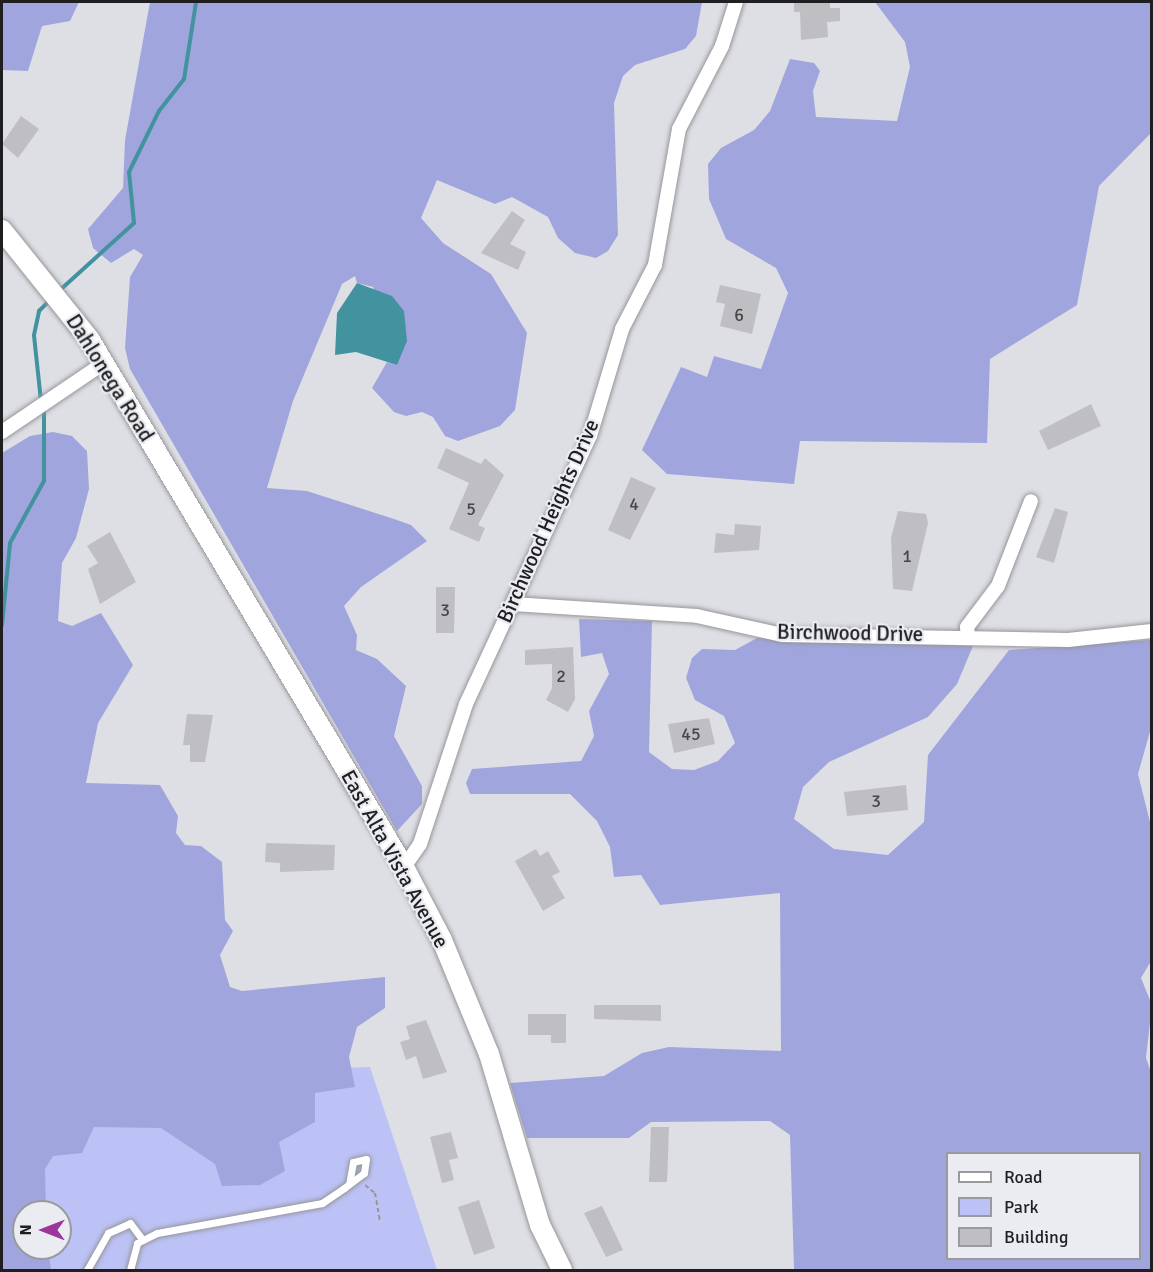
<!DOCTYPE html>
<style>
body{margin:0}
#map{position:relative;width:1153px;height:1272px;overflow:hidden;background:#dedfe4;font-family:Signika,sans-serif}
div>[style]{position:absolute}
.green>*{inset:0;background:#bcc2f5}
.forest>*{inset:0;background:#a0a6dd}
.water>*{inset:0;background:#4392a0}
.stream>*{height:4px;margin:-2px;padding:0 2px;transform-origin:2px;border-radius:2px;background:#4392a0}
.building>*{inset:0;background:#bebec3}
.path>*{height:2px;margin-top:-1px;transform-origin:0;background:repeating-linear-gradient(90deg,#96969a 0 4.5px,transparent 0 7.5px)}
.roads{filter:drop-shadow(0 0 2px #96969b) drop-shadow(0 0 2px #96969b)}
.service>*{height:7px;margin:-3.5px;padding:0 3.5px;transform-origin:3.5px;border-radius:3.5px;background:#fff}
.minor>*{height:14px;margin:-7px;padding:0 7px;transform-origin:7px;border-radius:7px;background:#fff}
.secondary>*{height:20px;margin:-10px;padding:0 10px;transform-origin:10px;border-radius:10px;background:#fff}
span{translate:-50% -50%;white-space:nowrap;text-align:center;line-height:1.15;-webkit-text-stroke:4.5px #ebecf1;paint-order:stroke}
.number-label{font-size:18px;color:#47474a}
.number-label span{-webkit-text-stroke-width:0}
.street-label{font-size:21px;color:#1f1f21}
.frame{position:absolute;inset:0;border:3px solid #1f1f21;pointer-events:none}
.legend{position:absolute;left:946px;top:1152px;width:195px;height:108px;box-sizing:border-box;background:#ebecf1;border:2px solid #999a9e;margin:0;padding:8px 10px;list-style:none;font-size:18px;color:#1f1f21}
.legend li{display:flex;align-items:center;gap:12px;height:30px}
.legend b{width:30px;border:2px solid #999a9e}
.north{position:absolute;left:12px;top:1200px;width:60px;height:60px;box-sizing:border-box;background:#ebecf1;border:2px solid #999a9e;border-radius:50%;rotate:270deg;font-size:16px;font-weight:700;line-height:24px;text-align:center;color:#1f1f21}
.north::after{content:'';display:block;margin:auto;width:21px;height:27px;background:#9b369b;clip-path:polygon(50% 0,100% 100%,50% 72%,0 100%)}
</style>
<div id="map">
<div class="green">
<div style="clip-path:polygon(evenodd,370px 1067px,437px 1270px,2px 1270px,2px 1078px,370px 1067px,24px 1212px,60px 1212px,60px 1248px,24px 1248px,24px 1212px)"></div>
</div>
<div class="forest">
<div style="clip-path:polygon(2px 2px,79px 2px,70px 21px,42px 26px,28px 71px,2px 70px)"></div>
<div style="clip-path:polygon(150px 2px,702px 2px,696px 36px,685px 49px,635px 65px,623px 76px,614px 103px,618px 235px,608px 251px,596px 258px,575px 253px,558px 238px,548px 217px,512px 197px,495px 204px,437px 180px,421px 218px,443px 243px,491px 274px,527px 333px,515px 410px,500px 426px,458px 441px,445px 436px,433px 417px,422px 412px,406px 416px,394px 412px,372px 388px,387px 362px,397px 365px,373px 287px,357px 283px,355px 276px,342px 284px,293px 401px,267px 488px,307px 491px,394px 519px,411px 525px,427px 541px,361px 587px,344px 606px,357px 635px,356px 650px,377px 659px,406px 686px,394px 736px,422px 786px,422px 804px,397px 831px,130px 369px,125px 348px,130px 277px,143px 255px,134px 249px,111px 263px,93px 248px,88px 229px,123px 188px,125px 140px)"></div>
<div style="clip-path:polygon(875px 2px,1151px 2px,1151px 133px,1099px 186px,1077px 305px,990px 359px,987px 443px,800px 441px,794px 484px,667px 474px,642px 450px,681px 367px,707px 377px,714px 356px,761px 369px,788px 293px,776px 268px,726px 239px,709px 199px,708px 164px,721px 148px,754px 130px,770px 111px,790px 59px,814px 63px,820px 71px,813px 91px,816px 117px,897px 121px,910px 67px,905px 42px)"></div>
<div style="clip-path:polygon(53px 432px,72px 436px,87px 451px,89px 489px,76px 538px,62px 563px,58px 621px,72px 626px,101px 613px,133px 665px,98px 723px,86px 783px,160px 785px,178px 816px,176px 833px,185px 845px,201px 846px,222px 862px,225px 920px,233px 931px,220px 955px,230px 987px,242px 991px,385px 977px,385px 1008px,357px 1027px,349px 1057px,355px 1087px,315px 1093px,315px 1122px,279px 1142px,285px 1171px,260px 1185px,222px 1186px,215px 1164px,161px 1128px,94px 1127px,82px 1153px,53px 1156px,45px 1169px,46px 1212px,24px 1212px,24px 1248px,48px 1248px,51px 1270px,2px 1270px,2px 453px,30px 436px)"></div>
<div style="clip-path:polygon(evenodd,579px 619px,652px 621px,649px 752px,672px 769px,694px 770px,718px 761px,735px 743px,724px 716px,695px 700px,686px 678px,692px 658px,702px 649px,735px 650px,757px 638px,973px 646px,957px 684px,928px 717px,829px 762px,803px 787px,794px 819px,834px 849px,888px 855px,924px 822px,928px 755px,1009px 650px,1151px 640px,1151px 728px,1138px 774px,1152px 830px,1151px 961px,1141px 978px,1152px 1005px,1146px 1058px,1152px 1075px,1151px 1270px,794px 1270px,790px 1135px,770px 1121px,651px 1122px,629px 1138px,527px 1138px,510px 1083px,604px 1076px,642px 1053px,669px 1047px,781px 1051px,780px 893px,660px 905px,641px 875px,614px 877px,610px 847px,597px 821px,570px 794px,470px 794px,466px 783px,472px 769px,581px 761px,594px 736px,589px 711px,609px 674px,602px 653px,581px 657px,579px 619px,948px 1154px,1140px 1154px,1140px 1258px,948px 1258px,948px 1154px)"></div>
</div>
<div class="water">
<div style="clip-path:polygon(357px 283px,392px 296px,404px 311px,407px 341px,397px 365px,356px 352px,335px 355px,337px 313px)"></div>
</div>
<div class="stream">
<div style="left:59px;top:291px;width:101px;rotate:-42.2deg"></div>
<div style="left:134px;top:223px;width:51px;rotate:-95.6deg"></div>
<div style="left:129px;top:172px;width:68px;rotate:-63.8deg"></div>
<div style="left:159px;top:111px;width:41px;rotate:-52deg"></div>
<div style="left:184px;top:79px;width:78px;rotate:-81.1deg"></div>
<div style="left:41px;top:401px;width:66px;rotate:-96.1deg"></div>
<div style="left:34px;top:335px;width:25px;rotate:-78deg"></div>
<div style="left:39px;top:311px;width:14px;rotate:-45deg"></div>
<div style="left:2px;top:625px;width:82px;rotate:-84.4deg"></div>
<div style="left:10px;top:543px;width:71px;rotate:-61.3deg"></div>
<div style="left:44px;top:481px;width:73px;rotate:-90deg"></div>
</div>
<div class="building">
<div style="clip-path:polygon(794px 2px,830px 2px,830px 8px,840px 8px,840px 21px,827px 22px,828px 37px,801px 40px,800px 12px,794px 12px)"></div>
<div style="clip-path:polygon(21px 116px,39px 129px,18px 158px,2px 144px)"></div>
<div style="clip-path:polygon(512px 211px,525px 220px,510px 244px,526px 252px,518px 270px,481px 253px)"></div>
<div style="clip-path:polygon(720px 285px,761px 294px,752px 334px,720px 326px,725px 304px,716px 302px)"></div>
<div style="clip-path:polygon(1091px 404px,1101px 426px,1048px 450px,1039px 431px)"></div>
<div style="clip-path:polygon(446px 448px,481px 464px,485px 458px,504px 475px,478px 525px,485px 528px,479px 542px,449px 529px,469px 483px,437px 468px)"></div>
<div style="clip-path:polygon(631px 477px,656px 488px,630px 540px,608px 530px)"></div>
<div style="clip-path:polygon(1055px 508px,1068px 512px,1054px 563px,1036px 557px)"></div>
<div style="clip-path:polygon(898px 511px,926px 514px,928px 523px,912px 591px,893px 589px,891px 538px)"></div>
<div style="clip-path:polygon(735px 524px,761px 526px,759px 550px,714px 553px,716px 533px,734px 535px)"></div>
<div style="clip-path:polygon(110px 532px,136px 582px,100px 604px,88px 569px,98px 563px,87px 546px)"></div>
<div style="clip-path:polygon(436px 587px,455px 587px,454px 633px,436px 633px)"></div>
<div style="clip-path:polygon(573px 647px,575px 699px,568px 712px,546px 700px,552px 688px,552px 664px,525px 665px,525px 650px)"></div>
<div style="clip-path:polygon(187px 714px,213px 715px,205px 762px,190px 762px,190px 745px,183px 745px)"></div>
<div style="clip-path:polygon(709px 718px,715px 744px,674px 753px,668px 724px)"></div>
<div style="clip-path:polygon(906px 785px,908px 810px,847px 816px,844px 792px)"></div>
<div style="clip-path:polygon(266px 843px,335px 845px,334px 870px,280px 872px,280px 863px,265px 862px)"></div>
<div style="clip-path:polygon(536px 849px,540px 856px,548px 851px,560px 872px,552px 876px,565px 898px,543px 911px,515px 861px)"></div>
<div style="clip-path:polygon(594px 1005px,661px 1005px,661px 1021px,594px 1019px)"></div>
<div style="clip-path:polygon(528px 1014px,566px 1014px,566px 1043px,551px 1043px,551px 1035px,528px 1035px)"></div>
<div style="clip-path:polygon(426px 1020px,447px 1072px,423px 1079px,416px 1056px,406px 1060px,400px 1042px,410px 1039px,406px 1026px)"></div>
<div style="clip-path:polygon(651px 1127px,669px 1127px,667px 1182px,649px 1182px)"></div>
<div style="clip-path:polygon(451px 1132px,458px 1158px,449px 1160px,454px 1180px,442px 1183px,430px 1137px)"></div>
<div style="clip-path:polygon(479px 1200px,495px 1248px,474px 1255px,458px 1207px)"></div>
<div style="clip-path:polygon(602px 1206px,623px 1250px,606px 1257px,584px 1213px)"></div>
</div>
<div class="path">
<div style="left:365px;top:1185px;width:13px;rotate:39deg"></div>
<div style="left:375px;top:1193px;width:29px;rotate:80deg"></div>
</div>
<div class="roads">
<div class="service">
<div style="left:87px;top:1270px;width:43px;rotate:-60.4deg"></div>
<div style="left:108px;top:1233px;width:24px;rotate:-24deg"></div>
<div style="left:130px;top:1223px;width:21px;rotate:53deg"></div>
<div style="left:130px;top:1270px;width:28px;rotate:-75deg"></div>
<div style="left:137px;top:1243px;width:22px;rotate:-27deg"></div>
<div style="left:157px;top:1233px;width:168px;rotate:-10.3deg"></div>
<div style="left:322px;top:1203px;width:27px;rotate:-34deg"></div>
<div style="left:344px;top:1188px;width:25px;rotate:-37deg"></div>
<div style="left:364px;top:1173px;width:14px;rotate:-82deg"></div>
<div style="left:366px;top:1159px;width:13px;rotate:167deg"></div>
<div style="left:353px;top:1162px;width:22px;rotate:100deg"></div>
</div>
<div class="minor">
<div style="left:2px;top:432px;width:123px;rotate:-34.1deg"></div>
<div style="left:513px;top:604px;width:184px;rotate:3.7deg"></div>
<div style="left:697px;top:616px;width:88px;rotate:12.5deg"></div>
<div style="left:783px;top:635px;width:285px;rotate:1deg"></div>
<div style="left:1068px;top:640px;width:84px;rotate:-6.1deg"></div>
<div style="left:968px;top:635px;width:8px;rotate:-97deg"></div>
<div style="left:967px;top:627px;width:51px;rotate:-52.9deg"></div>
<div style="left:998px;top:586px;width:91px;rotate:-68.8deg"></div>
<div style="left:404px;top:867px;width:28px;rotate:-55deg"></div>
<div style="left:420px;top:844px;width:147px;rotate:-71.8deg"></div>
<div style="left:466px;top:704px;width:295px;rotate:-65.2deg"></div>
<div style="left:590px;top:436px;width:112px;rotate:-73.3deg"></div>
<div style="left:622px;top:329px;width:72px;rotate:-62.7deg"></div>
<div style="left:655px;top:265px;width:138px;rotate:-80deg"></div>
<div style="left:679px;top:129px;width:93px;rotate:-62.6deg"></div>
<div style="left:722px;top:46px;width:46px;rotate:-72.3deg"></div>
</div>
<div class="secondary">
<div style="left:2px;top:230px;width:141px;rotate:51.3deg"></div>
<div style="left:90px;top:340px;width:613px;rotate:59.21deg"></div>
<div style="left:404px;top:867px;width:82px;rotate:62.5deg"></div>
<div style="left:442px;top:940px;width:123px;rotate:67.6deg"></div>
<div style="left:489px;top:1054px;width:178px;rotate:73.4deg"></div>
<div style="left:540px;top:1225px;width:50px;rotate:63.9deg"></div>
</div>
</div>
<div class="number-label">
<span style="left:739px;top:315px">6</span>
<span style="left:634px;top:504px">4</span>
<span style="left:471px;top:509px">5</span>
<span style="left:907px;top:556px">1</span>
<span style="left:445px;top:610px">3</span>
<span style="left:561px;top:676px">2</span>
<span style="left:691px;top:734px">45</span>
<span style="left:876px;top:801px">3</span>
</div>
<div class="street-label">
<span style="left:110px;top:378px;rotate:58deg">Dahlonega Road</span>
<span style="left:548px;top:521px;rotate:-66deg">Birchwood Heights Drive</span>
<span style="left:850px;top:633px;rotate:1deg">Birchwood Drive</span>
<span style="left:395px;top:859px;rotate:61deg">East Alta Vista Avenue</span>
</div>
<div class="frame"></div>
<ul class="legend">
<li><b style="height:8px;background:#fff"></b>Road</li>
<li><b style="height:16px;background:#bcc2f5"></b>Park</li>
<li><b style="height:16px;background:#bebec3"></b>Building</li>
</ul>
<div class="north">N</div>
</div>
